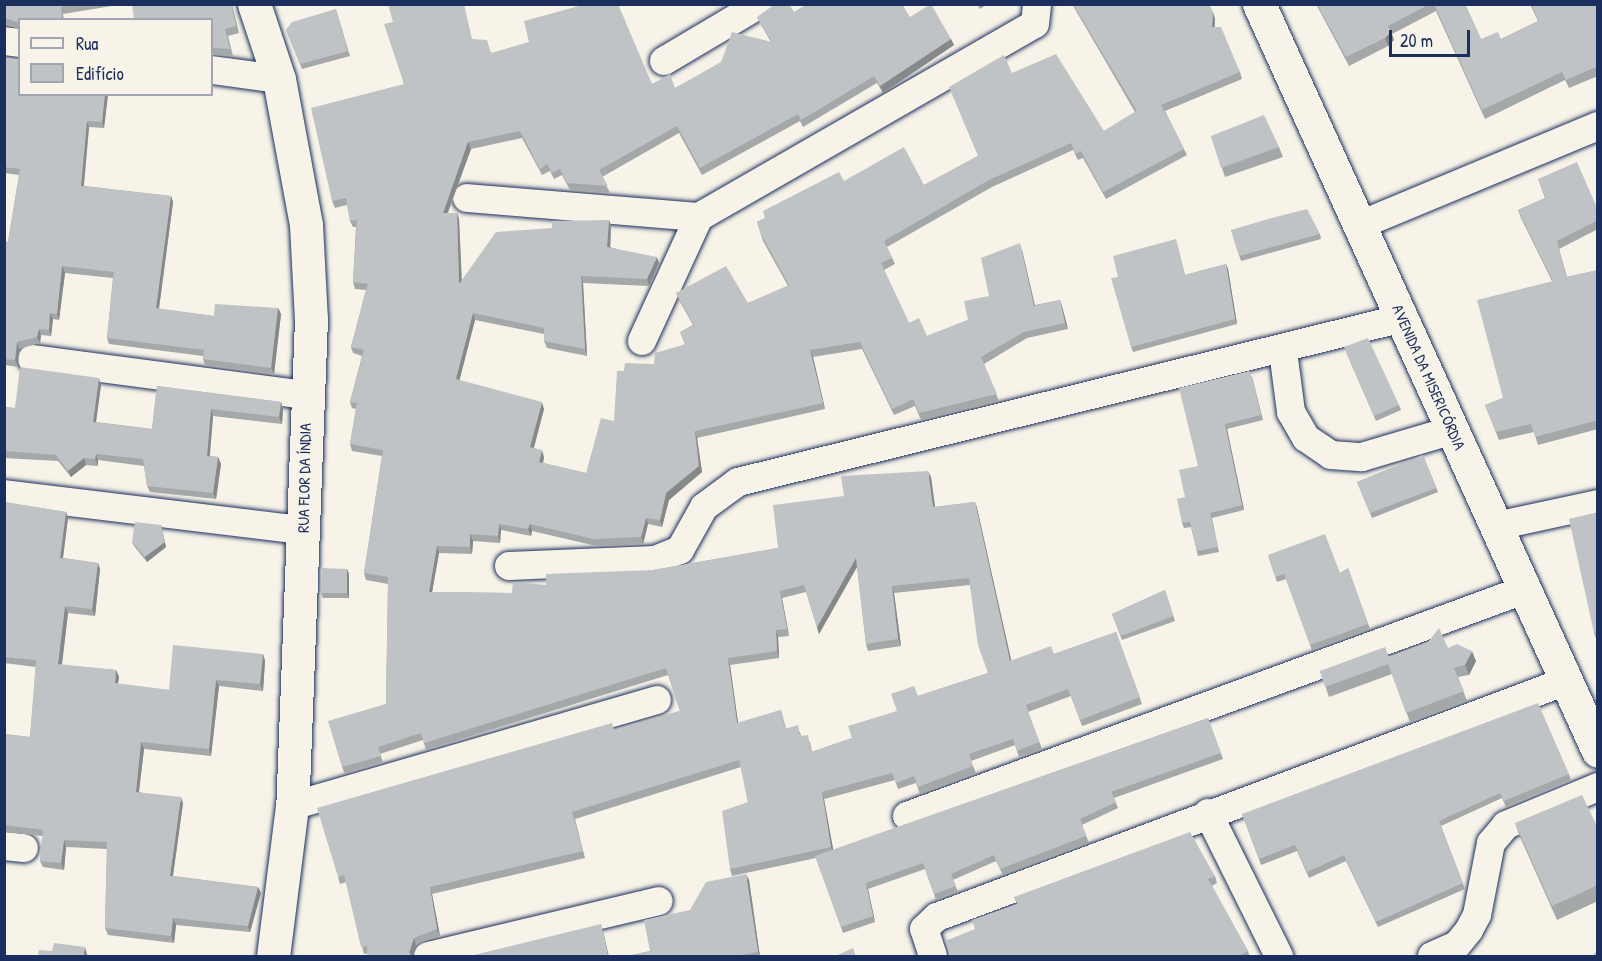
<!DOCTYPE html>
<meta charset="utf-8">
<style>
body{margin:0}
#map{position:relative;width:1602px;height:961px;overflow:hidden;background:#f7f3e8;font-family:"Patrick Hand",sans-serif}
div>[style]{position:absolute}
.roads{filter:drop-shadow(0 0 2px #1b2f5e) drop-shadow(0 0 2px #1b2f5e)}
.street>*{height:28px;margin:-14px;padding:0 14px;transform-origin:14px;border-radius:14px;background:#f7f3e8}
.secondary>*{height:33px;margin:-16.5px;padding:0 16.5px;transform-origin:16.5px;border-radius:16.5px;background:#f7f3e8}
.wall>*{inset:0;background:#a5a8a9}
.shaded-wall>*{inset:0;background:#86888a}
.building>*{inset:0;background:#c0c3c5}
span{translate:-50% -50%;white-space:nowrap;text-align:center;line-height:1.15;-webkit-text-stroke:6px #f7f3e8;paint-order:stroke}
.street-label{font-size:16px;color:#1b2f5e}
.frame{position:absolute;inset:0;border:6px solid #1b2f5e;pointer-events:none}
.legend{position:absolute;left:18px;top:18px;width:195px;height:78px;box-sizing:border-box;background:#f7f3e8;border:2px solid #9fa5b1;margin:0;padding:8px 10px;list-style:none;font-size:18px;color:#1b2f5e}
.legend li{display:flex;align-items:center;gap:12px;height:30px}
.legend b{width:30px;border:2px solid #9fa5b1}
.scale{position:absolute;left:1389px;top:30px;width:81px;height:27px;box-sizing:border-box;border:3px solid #1b2f5e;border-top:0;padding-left:8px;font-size:18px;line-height:21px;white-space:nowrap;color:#1b2f5e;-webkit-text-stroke:4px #f7f3e8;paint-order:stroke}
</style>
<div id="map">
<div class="roads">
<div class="street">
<div style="left:4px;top:41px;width:16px;rotate:7deg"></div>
<div style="left:664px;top:61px;width:112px;rotate:-30.7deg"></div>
<div style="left:212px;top:70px;width:68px;rotate:7.7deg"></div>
<div style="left:467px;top:198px;width:233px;rotate:4.7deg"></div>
<div style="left:699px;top:217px;width:387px;rotate:-29.9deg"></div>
<div style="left:1035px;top:24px;width:20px;rotate:-84deg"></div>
<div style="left:1360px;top:225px;width:258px;rotate:-22.6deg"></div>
<div style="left:642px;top:341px;width:136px;rotate:-65.3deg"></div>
<div style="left:1283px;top:351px;width:62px;rotate:82.5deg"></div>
<div style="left:1291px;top:412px;width:30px;rotate:60deg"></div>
<div style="left:1306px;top:438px;width:30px;rotate:34deg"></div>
<div style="left:1331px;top:455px;width:31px;rotate:4deg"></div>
<div style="left:1362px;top:457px;width:95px;rotate:-16.5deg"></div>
<div style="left:32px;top:359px;width:276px;rotate:7.5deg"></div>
<div style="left:4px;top:494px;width:301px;rotate:6.9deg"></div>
<div style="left:1496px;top:526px;width:104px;rotate:-12.2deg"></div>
<div style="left:509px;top:566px;width:146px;rotate:-2.4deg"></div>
<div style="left:655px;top:560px;width:27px;rotate:-22deg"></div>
<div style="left:680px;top:550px;width:49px;rotate:-60.8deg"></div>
<div style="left:704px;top:507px;width:42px;rotate:-36.3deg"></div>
<div style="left:738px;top:482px;width:685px;rotate:-13.85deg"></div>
<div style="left:292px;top:806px;width:380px;rotate:-16.2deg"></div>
<div style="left:1208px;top:813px;width:160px;rotate:63.6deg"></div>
<div style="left:907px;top:816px;width:657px;rotate:-20.12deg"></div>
<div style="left:4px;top:846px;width:20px;rotate:6deg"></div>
<div style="left:428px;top:956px;width:237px;rotate:-13.4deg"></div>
<div style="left:933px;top:956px;width:28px;rotate:-108deg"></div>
<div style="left:924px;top:929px;width:18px;rotate:-43deg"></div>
<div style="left:937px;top:917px;width:670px;rotate:-20.55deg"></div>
<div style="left:1432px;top:956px;width:27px;rotate:-24deg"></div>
<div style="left:1457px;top:945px;width:19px;rotate:-51deg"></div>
<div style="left:1469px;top:930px;width:17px;rotate:-62deg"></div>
<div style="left:1477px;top:915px;width:73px;rotate:-79deg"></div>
<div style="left:1491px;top:843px;width:23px;rotate:-50deg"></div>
<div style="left:1506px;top:825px;width:100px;rotate:-22.4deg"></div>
</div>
<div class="secondary">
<div style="left:254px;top:4px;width:79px;rotate:71.6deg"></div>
<div style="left:279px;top:79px;width:148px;rotate:79.5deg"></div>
<div style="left:306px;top:225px;width:94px;rotate:87deg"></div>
<div style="left:311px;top:319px;width:487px;rotate:92.2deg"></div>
<div style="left:292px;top:806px;width:151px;rotate:97.2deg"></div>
<div style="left:1259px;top:4px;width:820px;rotate:65.59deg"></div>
</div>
</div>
<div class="wall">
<div style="clip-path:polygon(4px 4px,124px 4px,63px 14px,64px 20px,20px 20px,20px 29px,5px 25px,4px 25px)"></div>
<div style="clip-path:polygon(132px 4px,232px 4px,239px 33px,228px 36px,233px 56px,212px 55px,212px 20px)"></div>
<div style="clip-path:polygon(977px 4px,987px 4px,980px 9px)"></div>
<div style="clip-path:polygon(evenodd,1072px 4px,1209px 4px,1215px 19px,1215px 27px,1240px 72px,1242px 79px,1165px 111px,1187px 155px,1106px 199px,1083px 158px,1078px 160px,1073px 150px,992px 187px,887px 247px,895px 264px,884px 270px,909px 323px,927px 336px,968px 320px,989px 296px,1022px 250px,1035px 305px,1060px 300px,1068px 329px,1027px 338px,984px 364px,999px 401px,921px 420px,915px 406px,894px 415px,862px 349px,813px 357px,825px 409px,697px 438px,702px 472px,669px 500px,662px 527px,648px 524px,643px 544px,596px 546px,532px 531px,531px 536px,501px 530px,500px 543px,473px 541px,472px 554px,439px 553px,432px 592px,512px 593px,546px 585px,653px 570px,778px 548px,844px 496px,931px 477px,935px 507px,975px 502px,977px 508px,1011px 661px,1054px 654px,1116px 632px,1142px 704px,1082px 726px,1071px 696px,1028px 712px,1042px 749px,1019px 757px,1015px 745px,971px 761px,976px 773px,920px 794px,916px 783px,898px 789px,895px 780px,824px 799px,833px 850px,1208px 718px,1223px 759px,1114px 798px,1118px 808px,1082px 825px,1089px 843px,1003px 875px,996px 861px,953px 880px,958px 892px,936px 900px,925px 869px,868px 889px,875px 922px,843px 933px,816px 858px,732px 876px,730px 869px,748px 802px,741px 767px,575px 819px,585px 858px,432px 894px,440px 936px,416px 944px,364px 954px,346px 882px,340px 884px,338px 877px,615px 730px,680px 711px,668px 675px,426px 750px,423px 740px,380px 754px,383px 762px,345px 774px,342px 767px,386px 704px,388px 584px,366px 580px,364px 573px,382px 456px,352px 451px,350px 444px,356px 409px,352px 408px,350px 402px,362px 356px,353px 353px,351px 347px,366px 290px,355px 289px,353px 282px,356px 227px,353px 227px,350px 221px,347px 205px,335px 208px,332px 201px,404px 84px,393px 22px,473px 39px,492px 53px,675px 88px,771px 42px,760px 23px,757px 17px,846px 6px,910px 17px,951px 39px,954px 45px,883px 93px,877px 83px,803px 127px,800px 121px,702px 175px,679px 133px,602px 177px,610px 193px,570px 190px,562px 175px,554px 179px,550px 171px,542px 175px,522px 138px,471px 149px,448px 213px,457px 213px,459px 219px,462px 281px,552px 228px,609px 220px,611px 226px,610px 247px,659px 263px,649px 286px,583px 283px,587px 356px,547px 348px,544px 341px,544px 334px,475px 320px,459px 380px,544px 409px,534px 448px,544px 457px,543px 463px,586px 473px,614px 421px,624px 371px,654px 364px,685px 344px,680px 332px,693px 325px,679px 300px,676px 293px,748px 303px,788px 286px,763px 241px,757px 222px,844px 181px,924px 185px,978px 156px,1012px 73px,1104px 131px,1135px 112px,1072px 4px,857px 567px,866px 644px,868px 651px,901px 646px,894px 593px,970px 585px,988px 673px,918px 696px,897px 711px,852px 738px,812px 752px,810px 742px,801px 736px,800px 732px,786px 729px,781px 710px,738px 723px,730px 665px,779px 658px,778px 637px,789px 636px,782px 598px,806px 592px,819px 634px,857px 567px)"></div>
<div style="clip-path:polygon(1316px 4px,1465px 4px,1481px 39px,1501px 39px,1538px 21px,1530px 4px,1598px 4px,1598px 76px,1569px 88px,1565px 80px,1485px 119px,1436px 11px,1392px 34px,1394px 40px,1388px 46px,1349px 66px)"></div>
<div style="clip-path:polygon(336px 9px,350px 56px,302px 69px,286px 30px)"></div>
<div style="clip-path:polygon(4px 59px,20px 94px,108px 94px,104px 128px,89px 127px,84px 186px,171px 196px,173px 202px,159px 309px,214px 316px,278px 308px,281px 314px,274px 374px,205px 365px,203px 359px,203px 356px,109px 344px,107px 338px,113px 278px,65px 273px,59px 320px,53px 319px,51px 336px,41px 335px,40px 343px,19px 349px,18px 367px,4px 365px,4px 241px,8px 242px,19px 175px,4px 173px)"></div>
<div style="clip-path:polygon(1211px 136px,1279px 147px,1283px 157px,1225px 177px)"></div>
<div style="clip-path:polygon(1538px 179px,1598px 210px,1598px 229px,1559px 249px,1567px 277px,1598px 270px,1598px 429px,1538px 445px,1534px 432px,1499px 440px,1485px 405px,1503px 398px,1552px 281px,1521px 218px,1518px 210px,1545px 198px)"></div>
<div style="clip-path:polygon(1231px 230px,1320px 234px,1321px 239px,1241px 261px)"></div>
<div style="clip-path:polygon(1177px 244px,1185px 275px,1226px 264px,1228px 269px,1237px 324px,1133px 352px,1131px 347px,1118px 277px)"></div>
<div style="clip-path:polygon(1346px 352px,1399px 405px,1401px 410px,1376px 421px)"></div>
<div style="clip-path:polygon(1252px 376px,1263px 420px,1227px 429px,1244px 510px,1212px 518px,1219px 552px,1198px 556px,1191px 527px,1184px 528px,1182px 523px,1198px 466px)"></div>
<div style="clip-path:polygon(101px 385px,96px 422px,152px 429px,157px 386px,281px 402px,283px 409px,282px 424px,213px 416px,210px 456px,218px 457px,221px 464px,216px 499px,150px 492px,147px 486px,144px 466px,98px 460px,98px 466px,86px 465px,71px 477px,58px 461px,4px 458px,4px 407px,15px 408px)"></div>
<div style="clip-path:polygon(1423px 455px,1438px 492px,1372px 518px,1357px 482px)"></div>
<div style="clip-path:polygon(4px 502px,66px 512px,68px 518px,63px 558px,98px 563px,100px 569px,95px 616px,68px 613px,62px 665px,116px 670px,119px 677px,118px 684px,169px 690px,263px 654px,265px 661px,263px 691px,219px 686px,211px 756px,144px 749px,139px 792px,183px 803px,173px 876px,258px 887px,261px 893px,250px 932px,176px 925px,174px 943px,108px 935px,105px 928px,107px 849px,66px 847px,64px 870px,43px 867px,40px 861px,43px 836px,4px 832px,4px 734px,30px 737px,36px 667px,4px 663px)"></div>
<div style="clip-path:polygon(1598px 512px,1598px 643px,1594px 633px)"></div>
<div style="clip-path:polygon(161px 525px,166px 547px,147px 562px,134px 546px,132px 542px)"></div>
<div style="clip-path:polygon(1268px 555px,1340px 573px,1348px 568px,1370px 629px,1312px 650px,1286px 579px,1277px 582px)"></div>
<div style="clip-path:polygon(347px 569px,349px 574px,349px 598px,323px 598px,321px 593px)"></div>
<div style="clip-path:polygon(1165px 590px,1175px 621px,1122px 640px,1112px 614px)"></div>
<div style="clip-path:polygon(1448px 648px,1476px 661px,1469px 675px,1458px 677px,1467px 701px,1410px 722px,1392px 674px,1329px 697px,1320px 671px,1389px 657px)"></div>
<div style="clip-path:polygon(1569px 774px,1571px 780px,1506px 807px,1502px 798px,1441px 826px,1465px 889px,1378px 927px,1346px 861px,1309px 878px,1297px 851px,1261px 865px,1242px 814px)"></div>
<div style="clip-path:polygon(1515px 823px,1598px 828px,1598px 901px,1557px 920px,1520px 837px)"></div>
<div style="clip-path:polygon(1215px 876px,1217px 883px,1212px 886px,1248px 951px,1250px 957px,951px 957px,1017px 904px,1014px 897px)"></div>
<div style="clip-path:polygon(749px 880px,760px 957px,623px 957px,650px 951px,690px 910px)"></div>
</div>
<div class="shaded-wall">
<div style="clip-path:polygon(1213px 12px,1215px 19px,1214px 33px,1212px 27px)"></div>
<div style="clip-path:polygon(1391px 32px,1394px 40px,1388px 46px,1385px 38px)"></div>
<div style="clip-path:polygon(951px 39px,954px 45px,883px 93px,880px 86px)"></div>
<div style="clip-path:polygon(105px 94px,108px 94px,104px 128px,102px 122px)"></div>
<div style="clip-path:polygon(87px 121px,89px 127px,83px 192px,81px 186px)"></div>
<div style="clip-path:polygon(468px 142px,471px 149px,445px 219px,443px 213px)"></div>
<div style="clip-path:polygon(171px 196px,173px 202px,158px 315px,156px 308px)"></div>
<div style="clip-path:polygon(457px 213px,459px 219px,462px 291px,459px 284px)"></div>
<div style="clip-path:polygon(609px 220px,611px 226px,610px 254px,607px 247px)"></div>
<div style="clip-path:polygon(1020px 243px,1022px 250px,1036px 312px,1034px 306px)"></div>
<div style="clip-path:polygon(657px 257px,659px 263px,649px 286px,647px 279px)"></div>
<div style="clip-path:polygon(1226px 264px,1228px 269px,1237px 324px,1235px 319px)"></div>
<div style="clip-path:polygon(62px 266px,65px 273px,59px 320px,57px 314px)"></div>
<div style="clip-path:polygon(581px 276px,583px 283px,587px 356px,585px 349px)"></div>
<div style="clip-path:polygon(1060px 300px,1062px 306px,1068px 329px,1065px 323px)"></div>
<div style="clip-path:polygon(278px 308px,281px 314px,274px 374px,271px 368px)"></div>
<div style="clip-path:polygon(50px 313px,53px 319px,51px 336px,49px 330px)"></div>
<div style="clip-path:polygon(473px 313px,475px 320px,458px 386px,456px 379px)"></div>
<div style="clip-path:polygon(39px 329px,41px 335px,40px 343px,37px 337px)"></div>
<div style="clip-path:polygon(17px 342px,19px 349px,18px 367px,15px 360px)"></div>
<div style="clip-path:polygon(810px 350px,813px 357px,825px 409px,823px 403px)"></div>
<div style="clip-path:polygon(99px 378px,101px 385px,95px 429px,93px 422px)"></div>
<div style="clip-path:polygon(281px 402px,283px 409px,282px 424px,279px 417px)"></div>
<div style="clip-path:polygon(542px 402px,544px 409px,532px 454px,530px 447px)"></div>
<div style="clip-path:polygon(211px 409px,213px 416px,209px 462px,207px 456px)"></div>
<div style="clip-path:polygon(1225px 424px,1227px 429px,1244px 510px,1242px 505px)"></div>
<div style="clip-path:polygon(695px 431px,697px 438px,702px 472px,669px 500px,662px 527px,660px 520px,666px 493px)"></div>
<div style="clip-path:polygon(542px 450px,544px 457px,542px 468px,539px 462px)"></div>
<div style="clip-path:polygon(96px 454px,98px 460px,98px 466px,95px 459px)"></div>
<div style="clip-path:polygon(218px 457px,221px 464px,216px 499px,213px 493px)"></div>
<div style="clip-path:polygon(84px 458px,86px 465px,71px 477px,68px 471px)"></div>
<div style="clip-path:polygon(928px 471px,931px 477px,936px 514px,933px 507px)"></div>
<div style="clip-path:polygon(975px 502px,977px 508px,1013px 668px,1010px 661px)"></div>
<div style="clip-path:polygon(66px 512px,68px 518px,62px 565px,60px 558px)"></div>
<div style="clip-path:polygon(646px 518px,648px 524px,643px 544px,641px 537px)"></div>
<div style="clip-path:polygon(499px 524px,501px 530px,500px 543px,498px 536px)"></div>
<div style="clip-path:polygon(530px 524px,532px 531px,531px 536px,528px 529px)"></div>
<div style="clip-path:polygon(161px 525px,166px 547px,147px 562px,145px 557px)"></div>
<div style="clip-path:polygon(470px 534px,473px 541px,472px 554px,470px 547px)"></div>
<div style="clip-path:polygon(437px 546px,439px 553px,431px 598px,429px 592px)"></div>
<div style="clip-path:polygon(856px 558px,858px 565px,819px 634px,817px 627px)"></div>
<div style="clip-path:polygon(98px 563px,100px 569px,95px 616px,92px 609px)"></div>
<div style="clip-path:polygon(347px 569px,349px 574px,349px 598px,347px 593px)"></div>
<div style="clip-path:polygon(892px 586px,894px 593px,901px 646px,898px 639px)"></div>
<div style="clip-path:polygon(780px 591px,782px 598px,789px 636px,787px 629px)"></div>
<div style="clip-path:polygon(65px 606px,68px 613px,61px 671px,58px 664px)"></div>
<div style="clip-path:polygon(776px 630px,778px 637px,779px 658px,777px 651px)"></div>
<div style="clip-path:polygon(1472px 651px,1476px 661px,1469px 675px,1465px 665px)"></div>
<div style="clip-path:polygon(263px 654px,265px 661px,263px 691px,260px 684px)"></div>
<div style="clip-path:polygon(728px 658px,730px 665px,739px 730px,737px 723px)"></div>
<div style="clip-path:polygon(116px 670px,119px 677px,117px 690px,115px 683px)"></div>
<div style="clip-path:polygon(216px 680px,219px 686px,211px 756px,209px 749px)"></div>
<div style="clip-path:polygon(141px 742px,144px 749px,138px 799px,136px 792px)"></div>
<div style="clip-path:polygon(822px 792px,824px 799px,834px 854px,831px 847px)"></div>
<div style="clip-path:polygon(181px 797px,183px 803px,172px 882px,170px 876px)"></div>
<div style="clip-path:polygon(64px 840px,66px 847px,64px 870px,61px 863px)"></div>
<div style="clip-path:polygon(746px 874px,749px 880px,760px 957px,758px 952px)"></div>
<div style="clip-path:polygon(866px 883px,868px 889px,875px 922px,873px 916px)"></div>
<div style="clip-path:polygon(258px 887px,261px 893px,250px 932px,248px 926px)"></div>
<div style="clip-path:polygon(430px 887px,432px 894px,440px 936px,437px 929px)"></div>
<div style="clip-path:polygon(173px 918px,176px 925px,174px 943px,171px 936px)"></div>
<div style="clip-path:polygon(601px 924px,603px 931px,609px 957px,608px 957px)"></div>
<div style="clip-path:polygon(414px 938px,416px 944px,413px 957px,411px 957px,409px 952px)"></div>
<div style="clip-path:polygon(85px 947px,87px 954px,87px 957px,83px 957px)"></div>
</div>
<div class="building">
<div style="clip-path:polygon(4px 4px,78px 4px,61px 7px,62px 17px,57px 20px,20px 20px,20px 23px,4px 18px)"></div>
<div style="clip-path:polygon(132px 4px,231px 4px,236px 26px,225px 29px,230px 49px,212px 48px,212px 20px,134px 20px)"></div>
<div style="clip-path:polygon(evenodd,388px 4px,464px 4px,472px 39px,487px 40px,491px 53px,529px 42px,524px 21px,586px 4px,618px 4px,652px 84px,670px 74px,675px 88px,721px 62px,732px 32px,772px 42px,757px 17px,775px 4px,789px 4px,794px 12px,807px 4px,845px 4px,846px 6px,848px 4px,902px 4px,910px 17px,931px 4px,951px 39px,880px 86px,874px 76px,801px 120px,798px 114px,700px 168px,677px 126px,599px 170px,608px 186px,567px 183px,560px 169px,552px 173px,547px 164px,540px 169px,520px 131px,468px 142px,443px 213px,457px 213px,459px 284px,496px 232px,552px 228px,552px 221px,609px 220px,607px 247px,657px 257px,647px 279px,581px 276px,585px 349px,544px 341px,544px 328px,473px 313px,456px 379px,542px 402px,530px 447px,542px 450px,539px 462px,586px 473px,601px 418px,614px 421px,617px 371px,624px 371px,625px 363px,654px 364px,655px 353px,686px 344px,680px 332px,694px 325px,676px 293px,726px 266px,748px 303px,789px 285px,761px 234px,757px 222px,765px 218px,763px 211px,839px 172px,844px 181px,904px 147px,924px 185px,978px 156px,949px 87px,1004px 55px,1012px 73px,1056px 54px,1104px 131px,1137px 111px,1073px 4px,1209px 4px,1213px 12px,1212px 27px,1221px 27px,1240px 72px,1161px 105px,1184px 149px,1103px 192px,1081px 151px,1075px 154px,1071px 143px,989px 180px,884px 241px,892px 258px,881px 263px,909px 323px,919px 318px,927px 336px,968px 320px,964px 301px,989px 296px,981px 258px,1020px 243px,1034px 306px,1060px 300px,1065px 323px,1024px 332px,981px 357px,997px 394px,919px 413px,913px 399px,892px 409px,860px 342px,810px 350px,823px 403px,695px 431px,699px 466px,666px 493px,660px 520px,646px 518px,641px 537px,593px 539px,530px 524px,528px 529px,499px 524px,498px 536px,470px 534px,470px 547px,437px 546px,429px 592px,512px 593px,513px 582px,546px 585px,546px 574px,653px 570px,778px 548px,773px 505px,844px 496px,841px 476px,928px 471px,933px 507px,975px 502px,1010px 661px,1051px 646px,1054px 654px,1116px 632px,1140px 697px,1080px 720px,1068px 689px,1026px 705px,1039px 742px,1017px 751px,1013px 739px,969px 754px,973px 766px,918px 787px,914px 776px,896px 783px,892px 773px,822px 792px,831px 847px,730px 869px,722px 811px,748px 802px,739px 760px,572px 812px,583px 851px,430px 887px,437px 929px,414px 938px,409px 952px,412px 957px,367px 957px,367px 946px,361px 947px,344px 875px,338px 877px,317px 808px,612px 723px,614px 730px,680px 711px,666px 668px,424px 743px,421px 733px,378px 747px,381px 756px,342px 767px,328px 721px,386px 704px,388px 577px,364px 573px,383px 450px,350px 444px,357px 403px,350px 402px,364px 350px,351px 347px,368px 284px,353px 282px,357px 220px,350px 221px,346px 198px,332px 201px,311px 108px,404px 84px,384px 24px,393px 22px,388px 4px,856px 558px,866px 644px,898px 639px,892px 586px,969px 578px,978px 645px,988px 673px,918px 696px,914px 686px,891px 694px,897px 711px,848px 726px,852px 738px,811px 752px,808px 735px,800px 736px,798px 725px,785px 729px,781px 710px,737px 723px,728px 658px,777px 651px,776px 630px,787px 629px,780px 591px,804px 585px,817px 627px,856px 558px)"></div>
<div style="clip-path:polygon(1317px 4px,1430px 4px,1388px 26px,1391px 32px,1385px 38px,1346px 57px)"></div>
<div style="clip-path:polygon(1434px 4px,1465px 4px,1481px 39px,1498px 32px,1501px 39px,1539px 21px,1531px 4px,1598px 4px,1598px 66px,1566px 80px,1562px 72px,1482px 110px)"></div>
<div style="clip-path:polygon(336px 9px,348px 51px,300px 64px,286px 30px,292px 22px)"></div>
<div style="clip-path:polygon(4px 59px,20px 61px,20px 94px,105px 94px,102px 122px,87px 121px,81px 186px,171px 196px,156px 308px,214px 316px,215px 304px,278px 308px,271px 368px,203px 359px,204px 350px,107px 338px,114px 272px,62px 266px,57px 314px,50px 313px,49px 330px,39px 329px,37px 337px,17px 342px,15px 360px,4px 359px,4px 241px,8px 242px,20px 169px,4px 167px)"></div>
<div style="clip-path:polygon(1264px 115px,1279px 147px,1221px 168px,1211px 136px)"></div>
<div style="clip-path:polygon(1577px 162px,1598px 210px,1598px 220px,1557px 241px,1566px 277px,1598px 270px,1598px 420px,1535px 437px,1531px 424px,1496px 432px,1485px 405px,1503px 398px,1477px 300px,1553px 281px,1518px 210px,1546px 198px,1538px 179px)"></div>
<div style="clip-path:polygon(1307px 209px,1320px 234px,1239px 256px,1231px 230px,1268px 219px)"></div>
<div style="clip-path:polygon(1176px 239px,1185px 275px,1226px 264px,1235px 319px,1131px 347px,1111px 278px,1118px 277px,1113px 256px)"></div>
<div style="clip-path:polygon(1368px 338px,1399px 405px,1374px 416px,1344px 347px)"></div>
<div style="clip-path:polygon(20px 367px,99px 378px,93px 422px,152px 429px,157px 386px,281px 402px,279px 417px,211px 409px,207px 456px,218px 457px,213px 493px,147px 486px,143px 459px,96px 454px,95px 459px,84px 458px,68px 471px,56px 455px,4px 451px,4px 407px,15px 408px)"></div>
<div style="clip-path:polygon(1250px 371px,1261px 415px,1225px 424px,1242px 505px,1210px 513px,1218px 547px,1197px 551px,1190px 522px,1182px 523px,1177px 499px,1185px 497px,1179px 470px,1198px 466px,1179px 388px)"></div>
<div style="clip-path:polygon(1423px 455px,1436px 488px,1370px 513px,1357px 482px)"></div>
<div style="clip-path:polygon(4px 502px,66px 512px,60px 558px,98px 563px,92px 609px,65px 606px,58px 664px,116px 670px,115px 683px,169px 690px,173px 645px,263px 654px,260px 684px,216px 680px,209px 749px,141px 742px,136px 792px,181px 797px,170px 876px,258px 887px,248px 926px,173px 918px,171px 936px,105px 928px,107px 842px,64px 840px,61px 863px,40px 861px,43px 830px,4px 825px,4px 734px,30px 737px,36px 660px,4px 657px)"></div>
<div style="clip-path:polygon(1598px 512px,1598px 632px,1594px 633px,1569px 519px)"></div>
<div style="clip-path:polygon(135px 522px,161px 525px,165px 542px,145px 557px,132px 542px)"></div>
<div style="clip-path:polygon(1325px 534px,1340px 573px,1348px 568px,1368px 624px,1310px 645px,1284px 574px,1275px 577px,1268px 555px)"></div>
<div style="clip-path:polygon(322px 568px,347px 569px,347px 593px,321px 593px)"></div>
<div style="clip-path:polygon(1165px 590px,1173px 616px,1121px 636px,1112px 614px)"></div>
<div style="clip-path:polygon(1439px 628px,1448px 648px,1457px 644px,1472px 651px,1465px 665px,1454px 668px,1464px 691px,1406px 713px,1388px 664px,1325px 687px,1320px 671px,1385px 647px,1389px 657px,1428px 642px)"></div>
<div style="clip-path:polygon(1538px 703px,1569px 774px,1504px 801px,1500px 793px,1439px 821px,1463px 883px,1376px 922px,1344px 855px,1307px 872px,1295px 845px,1259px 859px,1242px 814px)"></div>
<div style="clip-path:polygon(1208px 718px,1221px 753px,1111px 792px,1116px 802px,1080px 819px,1086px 836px,1000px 869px,994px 855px,951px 874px,956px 886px,934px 894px,923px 863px,866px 883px,873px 916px,841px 927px,815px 856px)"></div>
<div style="clip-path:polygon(1582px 795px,1598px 828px,1598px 885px,1552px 906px,1515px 823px)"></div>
<div style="clip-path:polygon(1190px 832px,1215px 876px,1208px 879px,1248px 951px,1237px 957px,952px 957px,945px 941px,975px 929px,972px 920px,1018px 904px,1014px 897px)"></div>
<div style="clip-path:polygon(746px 874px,758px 952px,731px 957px,623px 957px,650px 951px,644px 920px,690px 910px,706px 882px)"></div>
<div style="clip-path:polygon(601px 924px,608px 957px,466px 957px)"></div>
<div style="clip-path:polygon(54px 943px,85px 947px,83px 957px,38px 957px,39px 950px,52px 951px)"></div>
<div style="clip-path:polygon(853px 948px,856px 957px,833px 957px)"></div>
<div style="clip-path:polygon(1598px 949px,1598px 957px,1592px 957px)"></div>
</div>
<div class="street-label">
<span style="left:1429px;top:377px;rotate:66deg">AVENIDA DA MISERICÓRDIA</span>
<span style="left:304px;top:478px;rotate:-89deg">RUA FLOR DA ÍNDIA</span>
</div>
<div class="frame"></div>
<ul class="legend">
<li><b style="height:8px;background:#f7f3e8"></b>Rua</li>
<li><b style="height:16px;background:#c0c3c5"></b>Edifício</li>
</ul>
<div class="scale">20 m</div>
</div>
